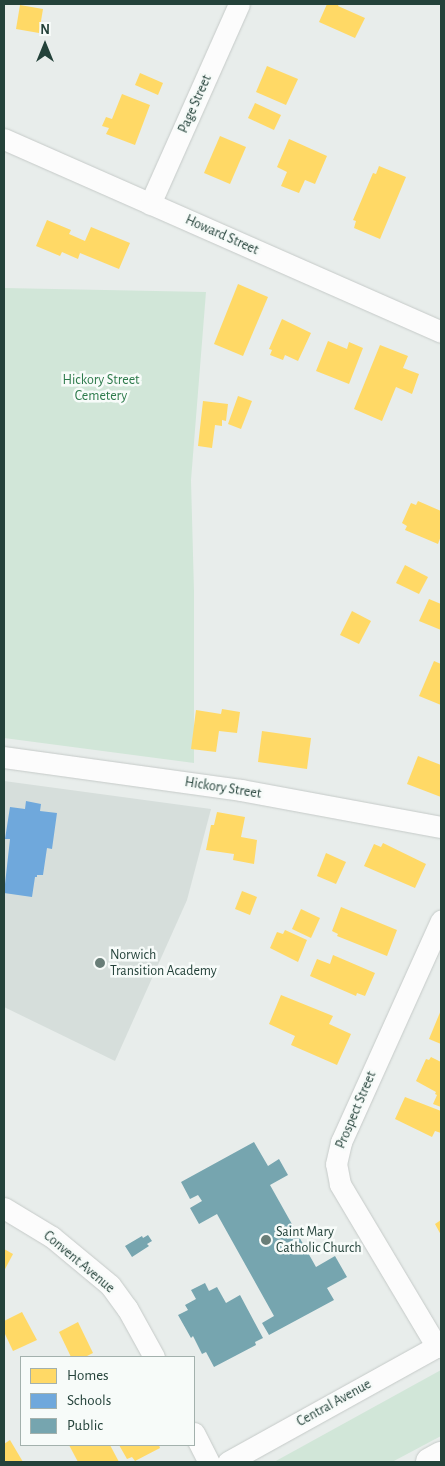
<!DOCTYPE html>
<style>
body{margin:0}
#map{position:relative;width:445px;height:1466px;overflow:hidden;background:#e8edeb;font-family:"Alegreya Sans",sans-serif}
div>[style]{position:absolute}
.built>*{inset:0;background:#d6dedb}
.green>*{inset:0;background:#d1e6d8}
.homes>*{inset:0;background:#ffd966}
.schools>*{inset:0;background:#6fa8dc}
.public>*{inset:0;background:#76a5af}
.roads{filter:drop-shadow(0 0 1px #c5cac8) drop-shadow(0 0 1px #c5cac8)}
.minor>*{height:21px;margin:-10.5px;padding:0 10.5px;transform-origin:10.5px;border-radius:10.5px;background:#fcfcfc}
.secondary>*{height:28px;margin:-14px;padding:0 14px;transform-origin:14px;border-radius:14px;background:#fcfcfc}
.dots>*{width:14px;height:14px;translate:-50% -50%;box-sizing:border-box;border:2px solid #f7fbf9;border-radius:50%}
span{translate:-50% -50%;white-space:nowrap;text-align:center;line-height:1.15;-webkit-text-stroke:5px #f7fbf9;paint-order:stroke}
.street-label{font-size:14px;color:#24423a}
.park-label{font-size:14px;color:#2d7a4b}
.poi-label{font-size:14px;color:#24423a}
.left{translate:0 -50%;text-align:left}
.frame{position:absolute;inset:0;border:5px solid #24423a;pointer-events:none}
.legend{position:absolute;left:20px;top:1356px;width:175px;height:90px;box-sizing:border-box;background:#f7fbf9;border:1px solid #a3b1ad;margin:0;padding:6px 9px;list-style:none;font-size:15px;color:#24423a}
.legend li{display:flex;align-items:center;gap:10px;height:25px}
.legend b{width:25px;border:1px solid #a3b1ad}
.north{position:absolute;left:20px;top:20px;width:50px;height:50px;-webkit-text-stroke:4px #f7fbf9;paint-order:stroke;rotate:0deg;font-size:14px;font-weight:700;line-height:20px;text-align:center;color:#24423a}
.north::after{content:'';display:block;margin:auto;width:18px;height:22px;background:#24423a;clip-path:polygon(50% 0,100% 100%,50% 72%,0 100%)}
</style>
<div id="map">
<div class="built">
<div style="clip-path:polygon(4px 781px,211px 809px,187px 900px,115px 1061px,4px 1007px)"></div>
</div>
<div class="green">
<div style="clip-path:polygon(4px 288px,206px 292px,191px 480px,194px 591px,194px 763px,4px 738px)"></div>
<div style="clip-path:polygon(441px 1370px,441px 1436px,392px 1462px,274px 1462px)"></div>
</div>
<div class="homes">
<div style="clip-path:polygon(327px 4px,339px 4px,338px 6px,365px 18px,355px 38px,319px 22px)"></div>
<div style="clip-path:polygon(20px 5px,43px 9px,39px 33px,16px 29px)"></div>
<div style="clip-path:polygon(267px 66px,298px 79px,286px 105px,256px 92px)"></div>
<div style="clip-path:polygon(140px 73px,163px 83px,158px 95px,135px 85px)"></div>
<div style="clip-path:polygon(122px 94px,150px 105px,135px 145px,106px 134px,109px 128px,102px 126px,106px 117px,112px 119px)"></div>
<div style="clip-path:polygon(255px 103px,281px 115px,274px 130px,248px 118px)"></div>
<div style="clip-path:polygon(220px 136px,246px 147px,230px 184px,204px 173px)"></div>
<div style="clip-path:polygon(289px 139px,327px 156px,315px 184px,305px 180px,299px 193px,281px 186px,287px 172px,277px 167px)"></div>
<div style="clip-path:polygon(379px 166px,406px 177px,380px 239px,354px 228px,356px 221px,353px 220px,373px 173px,376px 174px)"></div>
<div style="clip-path:polygon(47px 220px,71px 230px,69px 234px,85px 241px,91px 227px,130px 243px,119px 269px,80px 253px,78px 259px,62px 252px,60px 256px,36px 246px)"></div>
<div style="clip-path:polygon(238px 284px,268px 297px,243px 356px,214px 344px)"></div>
<div style="clip-path:polygon(282px 319px,311px 333px,298px 361px,285px 355px,283px 360px,270px 355px,272px 350px,269px 349px)"></div>
<div style="clip-path:polygon(328px 341px,347px 349px,349px 342px,363px 348px,349px 384px,316px 371px)"></div>
<div style="clip-path:polygon(380px 345px,408px 356px,403px 368px,419px 374px,412px 394px,396px 387px,382px 421px,354px 409px)"></div>
<div style="clip-path:polygon(238px 396px,252px 401px,241px 429px,228px 424px)"></div>
<div style="clip-path:polygon(203px 401px,228px 404px,226px 421px,222px 420px,222px 426px,215px 425px,212px 448px,198px 446px)"></div>
<div style="clip-path:polygon(418px 501px,441px 511px,441px 536px,438px 544px,405px 530px,407px 526px,402px 523px,411px 503px,416px 505px)"></div>
<div style="clip-path:polygon(405px 565px,428px 577px,419px 594px,396px 583px)"></div>
<div style="clip-path:polygon(429px 599px,441px 604px,441px 630px,419px 621px)"></div>
<div style="clip-path:polygon(352px 611px,371px 621px,359px 644px,340px 635px)"></div>
<div style="clip-path:polygon(434px 661px,441px 664px,441px 705px,419px 696px)"></div>
<div style="clip-path:polygon(222px 709px,240px 712px,237px 733px,219px 731px,216px 752px,191px 749px,196px 710px,221px 714px)"></div>
<div style="clip-path:polygon(262px 731px,311px 738px,307px 769px,258px 762px)"></div>
<div style="clip-path:polygon(418px 756px,441px 765px,441px 797px,407px 784px)"></div>
<div style="clip-path:polygon(217px 812px,245px 817px,241px 837px,257px 840px,254px 864px,233px 860px,234px 854px,206px 850px,211px 825px,214px 825px)"></div>
<div style="clip-path:polygon(383px 843px,426px 864px,415px 888px,364px 866px,374px 844px,381px 847px)"></div>
<div style="clip-path:polygon(326px 853px,346px 862px,336px 884px,317px 876px)"></div>
<div style="clip-path:polygon(242px 891px,257px 897px,250px 915px,235px 909px)"></div>
<div style="clip-path:polygon(341px 907px,397px 930px,387px 956px,337px 936px,338px 934px,332px 931px)"></div>
<div style="clip-path:polygon(301px 909px,320px 918px,311px 938px,292px 929px)"></div>
<div style="clip-path:polygon(285px 930px,307px 940px,298px 962px,270px 948px,277px 932px,283px 934px)"></div>
<div style="clip-path:polygon(333px 955px,375px 973px,365px 996px,357px 993px,356px 996px,310px 976px,317px 959px,330px 964px)"></div>
<div style="clip-path:polygon(281px 995px,333px 1016px,329px 1024px,351px 1034px,337px 1065px,291px 1045px,295px 1036px,269px 1024px)"></div>
<div style="clip-path:polygon(441px 1010px,441px 1044px,429px 1039px)"></div>
<div style="clip-path:polygon(431px 1057px,441px 1062px,441px 1107px,433px 1104px,437px 1095px,435px 1094px,436px 1092px,416px 1081px,426px 1059px,429px 1060px)"></div>
<div style="clip-path:polygon(405px 1097px,441px 1111px,441px 1133px,435px 1131px,432px 1137px,395px 1119px)"></div>
<div style="clip-path:polygon(441px 1220px,441px 1235px,435px 1224px)"></div>
<div style="clip-path:polygon(4px 1249px,13px 1254px,4px 1271px)"></div>
<div style="clip-path:polygon(22px 1312px,37px 1340px,13px 1351px,4px 1332px,4px 1321px)"></div>
<div style="clip-path:polygon(78px 1322px,93px 1353px,85px 1357px,71px 1357px,59px 1332px)"></div>
<div style="clip-path:polygon(10px 1440px,23px 1462px,4px 1462px,4px 1444px)"></div>
<div style="clip-path:polygon(69px 1445px,110px 1445px,119px 1462px,78px 1462px)"></div>
<div style="clip-path:polygon(119px 1445px,159px 1445px,160px 1448px,135px 1461px,132px 1457px,127px 1459px)"></div>
</div>
<div class="schools">
<div style="clip-path:polygon(26px 801px,41px 804px,40px 811px,57px 813px,52px 849px,47px 848px,43px 875px,37px 875px,37px 877px,35px 877px,32px 897px,4px 893px,10px 839px,5px 839px,10px 807px,25px 809px)"></div>
</div>
<div class="public">
<div style="clip-path:polygon(254px 1142px,268px 1166px,279px 1159px,288px 1175px,270px 1185px,316px 1267px,335px 1256px,347px 1277px,327px 1288px,334px 1300px,269px 1335px,262px 1323px,274px 1316px,217px 1214px,199px 1224px,190px 1208px,202px 1201px,198px 1195px,190px 1199px,181px 1182px)"></div>
<div style="clip-path:polygon(148px 1235px,152px 1241px,147px 1244px,149px 1246px,132px 1257px,125px 1246px,142px 1236px,143px 1238px)"></div>
<div style="clip-path:polygon(205px 1283px,209px 1291px,217px 1287px,226px 1303px,240px 1295px,263px 1338px,255px 1342px,256px 1345px,214px 1367px,206px 1352px,202px 1354px,193px 1336px,191px 1338px,178px 1315px,188px 1310px,185px 1305px,196px 1299px,191px 1290px)"></div>
</div>
<div class="roads">
<div class="minor">
<div style="left:4px;top:139px;width:478px;rotate:23.8deg"></div>
<div style="left:150px;top:204px;width:219px;rotate:-66deg"></div>
<div style="left:4px;top:757px;width:239px;rotate:7.9deg"></div>
<div style="left:241px;top:790px;width:203px;rotate:10.5deg"></div>
<div style="left:4px;top:1208px;width:56px;rotate:31.1deg"></div>
<div style="left:52px;top:1237px;width:75px;rotate:39.6deg"></div>
<div style="left:110px;top:1285px;width:29px;rotate:54deg"></div>
<div style="left:127px;top:1308px;width:56px;rotate:61.1deg"></div>
<div style="left:437px;top:1347px;width:190px;rotate:-120.8deg"></div>
<div style="left:340px;top:1184px;width:20px;rotate:-101deg"></div>
<div style="left:336px;top:1164px;width:23px;rotate:-77deg"></div>
<div style="left:341px;top:1142px;width:243px;rotate:-65.7deg"></div>
<div style="left:194px;top:1433px;width:33px;rotate:63deg"></div>
<div style="left:228px;top:1462px;width:244px;rotate:-29deg"></div>
</div>
<div class="secondary">
<div style="left:430px;top:1462px;width:13px;rotate:-29deg"></div>
</div>
</div>
<div class="dots">
<div style="left:100px;top:963px;background:#697e78"></div>
<div style="left:266px;top:1240px;background:#697e78"></div>
</div>
<div class="street-label">
<span style="left:195px;top:104px;rotate:-66deg">Page Street</span>
<span style="left:222px;top:235px;rotate:24deg">Howard Street</span>
<span style="left:223px;top:788px;rotate:9deg">Hickory Street</span>
<span style="left:356px;top:1110px;rotate:-67deg">Prospect Street</span>
<span style="left:79px;top:1262px;rotate:40deg">Convent Avenue</span>
<span style="left:334px;top:1403px;rotate:-29deg">Central Avenue</span>
</div>
<div class="park-label">
<span style="left:101px;top:388px">Hickory Street<br>Cemetery</span>
</div>
<div class="poi-label">
<span class="left" style="left:110px;top:963px">Norwich<br>Transition Academy</span>
<span class="left" style="left:276px;top:1240px">Saint Mary<br>Catholic Church</span>
</div>
<div class="frame"></div>
<ul class="legend">
<li><b style="height:14px;background:#ffd966"></b>Homes</li>
<li><b style="height:14px;background:#6fa8dc"></b>Schools</li>
<li><b style="height:14px;background:#76a5af"></b>Public</li>
</ul>
<div class="north">N</div>
</div>
